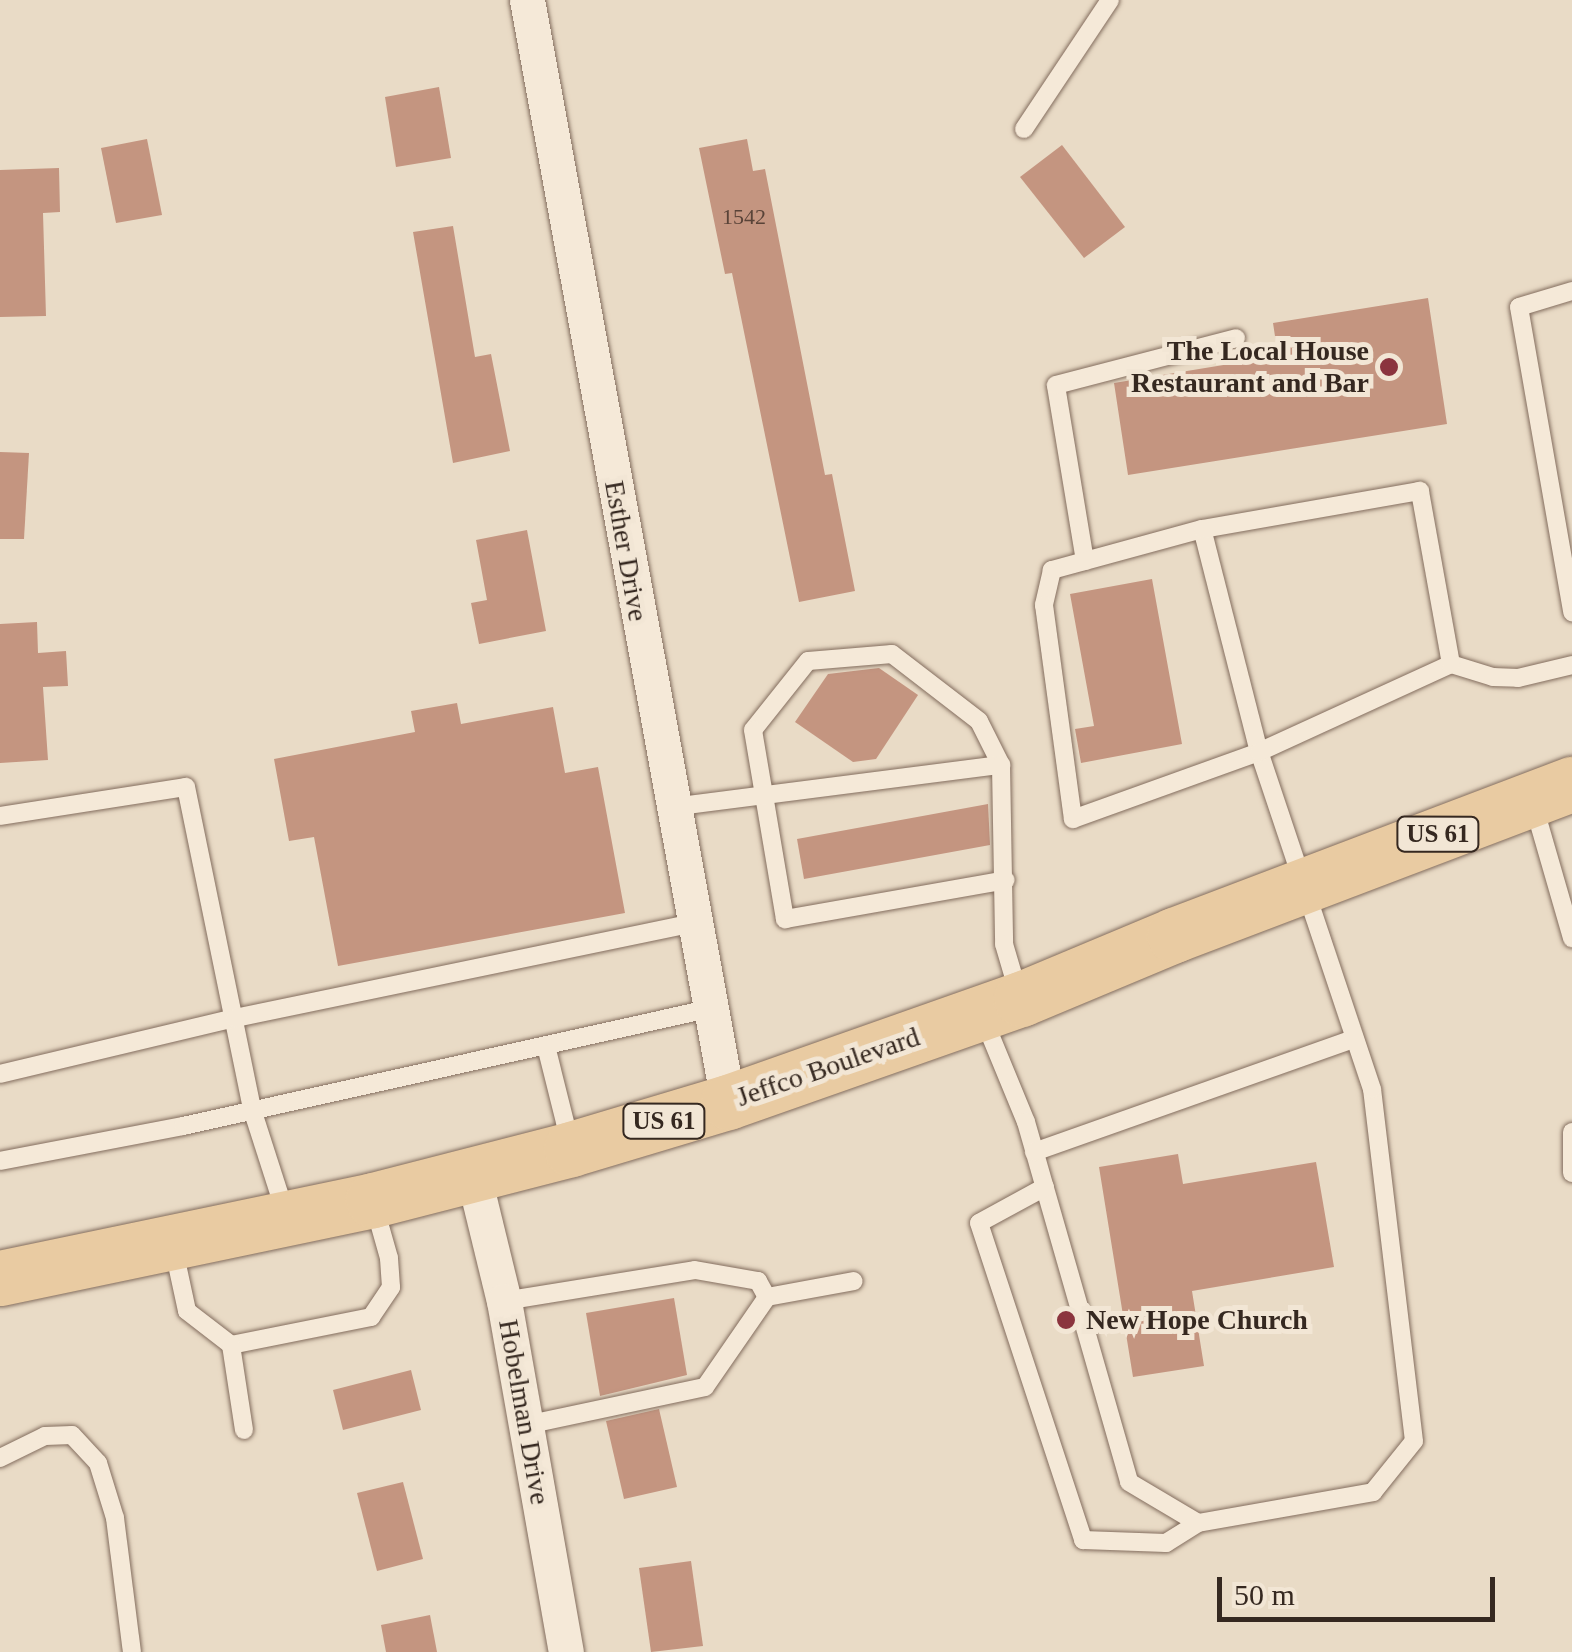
<!DOCTYPE html>
<style>
body{margin:0}
#map{position:relative;width:1572px;height:1652px;overflow:hidden;background:#e9dbc6;font-family:"Times New Roman",serif}
div>[style]{position:absolute}
.building>*{inset:0;background:#c49580}
.roads{filter:drop-shadow(0 0 2px #836d5e) drop-shadow(0 0 2px #836d5e)}
.service>*{height:18px;margin:-9px;padding:0 9px;transform-origin:9px;border-radius:9px;background:#f5e9d8}
.minor>*{height:35px;margin:-17.5px;padding:0 17.5px;transform-origin:17.5px;border-radius:17.5px;background:#f5e9d8}
.primary>*{height:55px;margin:-27.5px;padding:0 27.5px;transform-origin:27.5px;border-radius:27.5px;background:#e9cba2}
.dots>*{width:28px;height:28px;translate:-50% -50%;box-sizing:border-box;border:5px solid #f2e6d5;border-radius:50%}
span{translate:-50% -50%;white-space:nowrap;text-align:center;line-height:1.15;-webkit-text-stroke:10px #f2e6d5;paint-order:stroke}
.number-label{font-size:22px;color:#594338}
.number-label span{-webkit-text-stroke-width:0}
.shield-label span{padding:2px 8px;background:#f2e6d5;border:2px solid;border-radius:8px;-webkit-text-stroke-width:0}
.shield-label{font-size:25px;color:#352820;font-weight:700}
.poi-label{font-size:28px;color:#352820;font-weight:700}
.right{translate:-100% -50%;text-align:right}
.left{translate:0 -50%;text-align:left}
.street-label{font-size:28px;color:#352820}
.scale{position:absolute;left:1217px;top:1577px;width:278px;height:45px;box-sizing:border-box;border:5px solid #352820;border-top:0;padding-left:12px;font-size:30px;line-height:35px;white-space:nowrap;color:#352820;-webkit-text-stroke:8px #f2e6d5;paint-order:stroke}
</style>
<div id="map">
<div class="building">
<div style="clip-path:polygon(439px 87px,451px 158px,396px 167px,385px 97px)"></div>
<div style="clip-path:polygon(147px 139px,162px 215px,116px 223px,101px 148px)"></div>
<div style="clip-path:polygon(747px 139px,753px 171px,765px 169px,825px 475px,832px 474px,855px 591px,799px 602px,732px 273px,725px 274px,699px 148px)"></div>
<div style="clip-path:polygon(1062px 145px,1125px 227px,1084px 258px,1020px 177px)"></div>
<div style="clip-path:polygon(59px 168px,60px 212px,43px 213px,46px 316px,0 317px,0 170px)"></div>
<div style="clip-path:polygon(453px 226px,475px 357px,491px 354px,510px 451px,453px 463px,413px 232px)"></div>
<div style="clip-path:polygon(1428px 298px,1447px 424px,1128px 475px,1114px 383px,1278px 356px,1273px 323px)"></div>
<div style="clip-path:polygon(0 452px,29px 453px,24px 539px,0 539px)"></div>
<div style="clip-path:polygon(527px 530px,546px 631px,479px 644px,471px 603px,487px 600px,476px 540px)"></div>
<div style="clip-path:polygon(1152px 579px,1182px 744px,1081px 763px,1075px 729px,1094px 726px,1070px 594px)"></div>
<div style="clip-path:polygon(37px 622px,38px 653px,66px 651px,68px 686px,43px 687px,48px 760px,0 763px,0 624px)"></div>
<div style="clip-path:polygon(879px 668px,918px 695px,876px 759px,853px 762px,795px 722px,828px 674px)"></div>
<div style="clip-path:polygon(457px 703px,461px 724px,553px 707px,565px 773px,598px 767px,625px 913px,338px 966px,314px 837px,289px 841px,274px 759px,415px 732px,411px 711px)"></div>
<div style="clip-path:polygon(988px 804px,990px 845px,804px 879px,797px 839px)"></div>
<div style="clip-path:polygon(1178px 1154px,1183px 1184px,1316px 1162px,1334px 1267px,1192px 1291px,1204px 1366px,1133px 1377px,1099px 1167px)"></div>
<div style="clip-path:polygon(674px 1298px,687px 1375px,600px 1396px,586px 1313px)"></div>
<div style="clip-path:polygon(411px 1370px,421px 1410px,343px 1430px,333px 1390px)"></div>
<div style="clip-path:polygon(659px 1409px,677px 1487px,624px 1499px,606px 1421px)"></div>
<div style="clip-path:polygon(403px 1482px,423px 1559px,377px 1571px,357px 1493px)"></div>
<div style="clip-path:polygon(691px 1561px,703px 1646px,651px 1652px,639px 1568px)"></div>
<div style="clip-path:polygon(430px 1615px,437px 1652px,386px 1652px,381px 1625px)"></div>
</div>
<div class="roads">
<div class="service">
<div style="left:1024px;top:129px;width:155px;rotate:-56.3deg"></div>
<div style="left:1572px;top:291px;width:55px;rotate:163.2deg"></div>
<div style="left:1519px;top:307px;width:310px;rotate:80.1deg"></div>
<div style="left:1085px;top:561px;width:178px;rotate:-99.4deg"></div>
<div style="left:1056px;top:385px;width:186px;rotate:-14.6deg"></div>
<div style="left:1451px;top:664px;width:44px;rotate:17.2deg"></div>
<div style="left:1493px;top:677px;width:25px;rotate:2deg"></div>
<div style="left:1518px;top:678px;width:56px;rotate:-13.5deg"></div>
<div style="left:1001px;top:765px;width:49px;rotate:-116.6deg"></div>
<div style="left:979px;top:721px;width:110px;rotate:-142.4deg"></div>
<div style="left:892px;top:654px;width:84px;rotate:175.2deg"></div>
<div style="left:808px;top:661px;width:88px;rotate:128.6deg"></div>
<div style="left:753px;top:730px;width:192px;rotate:80.4deg"></div>
<div style="left:785px;top:919px;width:224px;rotate:-10deg"></div>
<div style="left:1533px;top:803px;width:141px;rotate:73.9deg"></div>
<div style="left:672px;top:807px;width:332px;rotate:-7.3deg"></div>
<div style="left:1001px;top:765px;width:179px;rotate:89deg"></div>
<div style="left:1004px;top:944px;width:53px;rotate:73.6deg"></div>
<div style="left:0;top:816px;width:188px;rotate:-8.9deg"></div>
<div style="left:186px;top:787px;width:329px;rotate:78.4deg"></div>
<div style="left:252px;top:1109px;width:108px;rotate:72.2deg"></div>
<div style="left:984px;top:1020px;width:110px;rotate:67.6deg"></div>
<div style="left:1026px;top:1122px;width:374px;rotate:74deg"></div>
<div style="left:1129px;top:1482px;width:80px;rotate:30.7deg"></div>
<div style="left:546px;top:1046px;width:99px;rotate:76deg"></div>
<div style="left:0;top:1074px;width:242px;rotate:-13.4deg"></div>
<div style="left:235px;top:1018px;width:470px;rotate:-11.7deg"></div>
<div style="left:1572px;top:1132px;width:41px;rotate:90deg"></div>
<div style="left:1034px;top:1152px;width:338px;rotate:-19.5deg"></div>
<div style="left:0;top:1161px;width:186px;rotate:-10.8deg"></div>
<div style="left:183px;top:1126px;width:538px;rotate:-12.56deg"></div>
<div style="left:1045px;top:1187px;width:75px;rotate:151.4deg"></div>
<div style="left:979px;top:1223px;width:334px;rotate:71.8deg"></div>
<div style="left:1083px;top:1540px;width:83px;rotate:2.1deg"></div>
<div style="left:1166px;top:1543px;width:38px;rotate:-32deg"></div>
<div style="left:1198px;top:1523px;width:178px;rotate:-10deg"></div>
<div style="left:1373px;top:1492px;width:65px;rotate:-51.2deg"></div>
<div style="left:1414px;top:1441px;width:354px;rotate:-96.8deg"></div>
<div style="left:1372px;top:1089px;width:355px;rotate:-108.5deg"></div>
<div style="left:1259px;top:752px;width:230px;rotate:-104.3deg"></div>
<div style="left:1202px;top:529px;width:156px;rotate:164.7deg"></div>
<div style="left:1052px;top:570px;width:36px;rotate:103deg"></div>
<div style="left:1044px;top:605px;width:216px;rotate:82.3deg"></div>
<div style="left:1073px;top:819px;width:198px;rotate:-19.8deg"></div>
<div style="left:1259px;top:752px;width:211px;rotate:-24.6deg"></div>
<div style="left:1451px;top:664px;width:176px;rotate:-100.2deg"></div>
<div style="left:1420px;top:491px;width:221px;rotate:170.1deg"></div>
<div style="left:173px;top:1246px;width:66px;rotate:77.8deg"></div>
<div style="left:187px;top:1311px;width:56px;rotate:37.7deg"></div>
<div style="left:231px;top:1345px;width:143px;rotate:-11.3deg"></div>
<div style="left:371px;top:1317px;width:36px;rotate:-56deg"></div>
<div style="left:391px;top:1287px;width:29px;rotate:-94deg"></div>
<div style="left:389px;top:1258px;width:55px;rotate:-105.8deg"></div>
<div style="left:504px;top:1301px;width:193px;rotate:-9.2deg"></div>
<div style="left:695px;top:1270px;width:64px;rotate:9.9deg"></div>
<div style="left:758px;top:1281px;width:18px;rotate:61deg"></div>
<div style="left:231px;top:1345px;width:86px;rotate:81.3deg"></div>
<div style="left:526px;top:1425px;width:183px;rotate:-12deg"></div>
<div style="left:705px;top:1387px;width:109px;rotate:-55.4deg"></div>
<div style="left:767px;top:1297px;width:88px;rotate:-10.4deg"></div>
<div style="left:0;top:1458px;width:50px;rotate:-26.1deg"></div>
<div style="left:45px;top:1436px;width:27px;rotate:-2deg"></div>
<div style="left:72px;top:1435px;width:38px;rotate:47deg"></div>
<div style="left:98px;top:1463px;width:58px;rotate:72.8deg"></div>
<div style="left:115px;top:1518px;width:135px;rotate:82.8deg"></div>
</div>
<div class="minor">
<div style="left:527px;top:0;width:1120px;rotate:79.66deg"></div>
<div style="left:473px;top:1174px;width:131px;rotate:76.3deg"></div>
<div style="left:504px;top:1301px;width:356px;rotate:80deg"></div>
</div>
<div class="primary">
<div style="left:0;top:1278px;width:381px;rotate:-11.8deg"></div>
<div style="left:373px;top:1200px;width:204px;rotate:-14.4deg"></div>
<div style="left:571px;top:1149px;width:164px;rotate:-16.7deg"></div>
<div style="left:728px;top:1102px;width:311px;rotate:-19.4deg"></div>
<div style="left:1021px;top:999px;width:166px;rotate:-22.7deg"></div>
<div style="left:1174px;top:935px;width:426px;rotate:-20.8deg"></div>
</div>
</div>
<div class="dots">
<div style="left:1389px;top:367px;background:#8b343e"></div>
<div style="left:1066px;top:1320px;background:#8b343e"></div>
</div>
<div class="number-label">
<span style="left:744px;top:217px">1542</span>
</div>
<div class="shield-label">
<span style="left:1438px;top:834px">US 61</span>
<span style="left:664px;top:1121px">US 61</span>
</div>
<div class="poi-label">
<span class="right" style="left:1369px;top:367px">The Local House<br>Restaurant and Bar</span>
<span class="left" style="left:1086px;top:1320px">New Hope Church</span>
</div>
<div class="street-label">
<span style="left:626px;top:551px;rotate:80deg">Esther Drive</span>
<span style="left:828px;top:1067px;rotate:-19deg">Jeffco Boulevard</span>
<span style="left:524px;top:1412px;rotate:80deg">Hobelman Drive</span>
</div>
<div class="scale">50 m</div>
</div>
